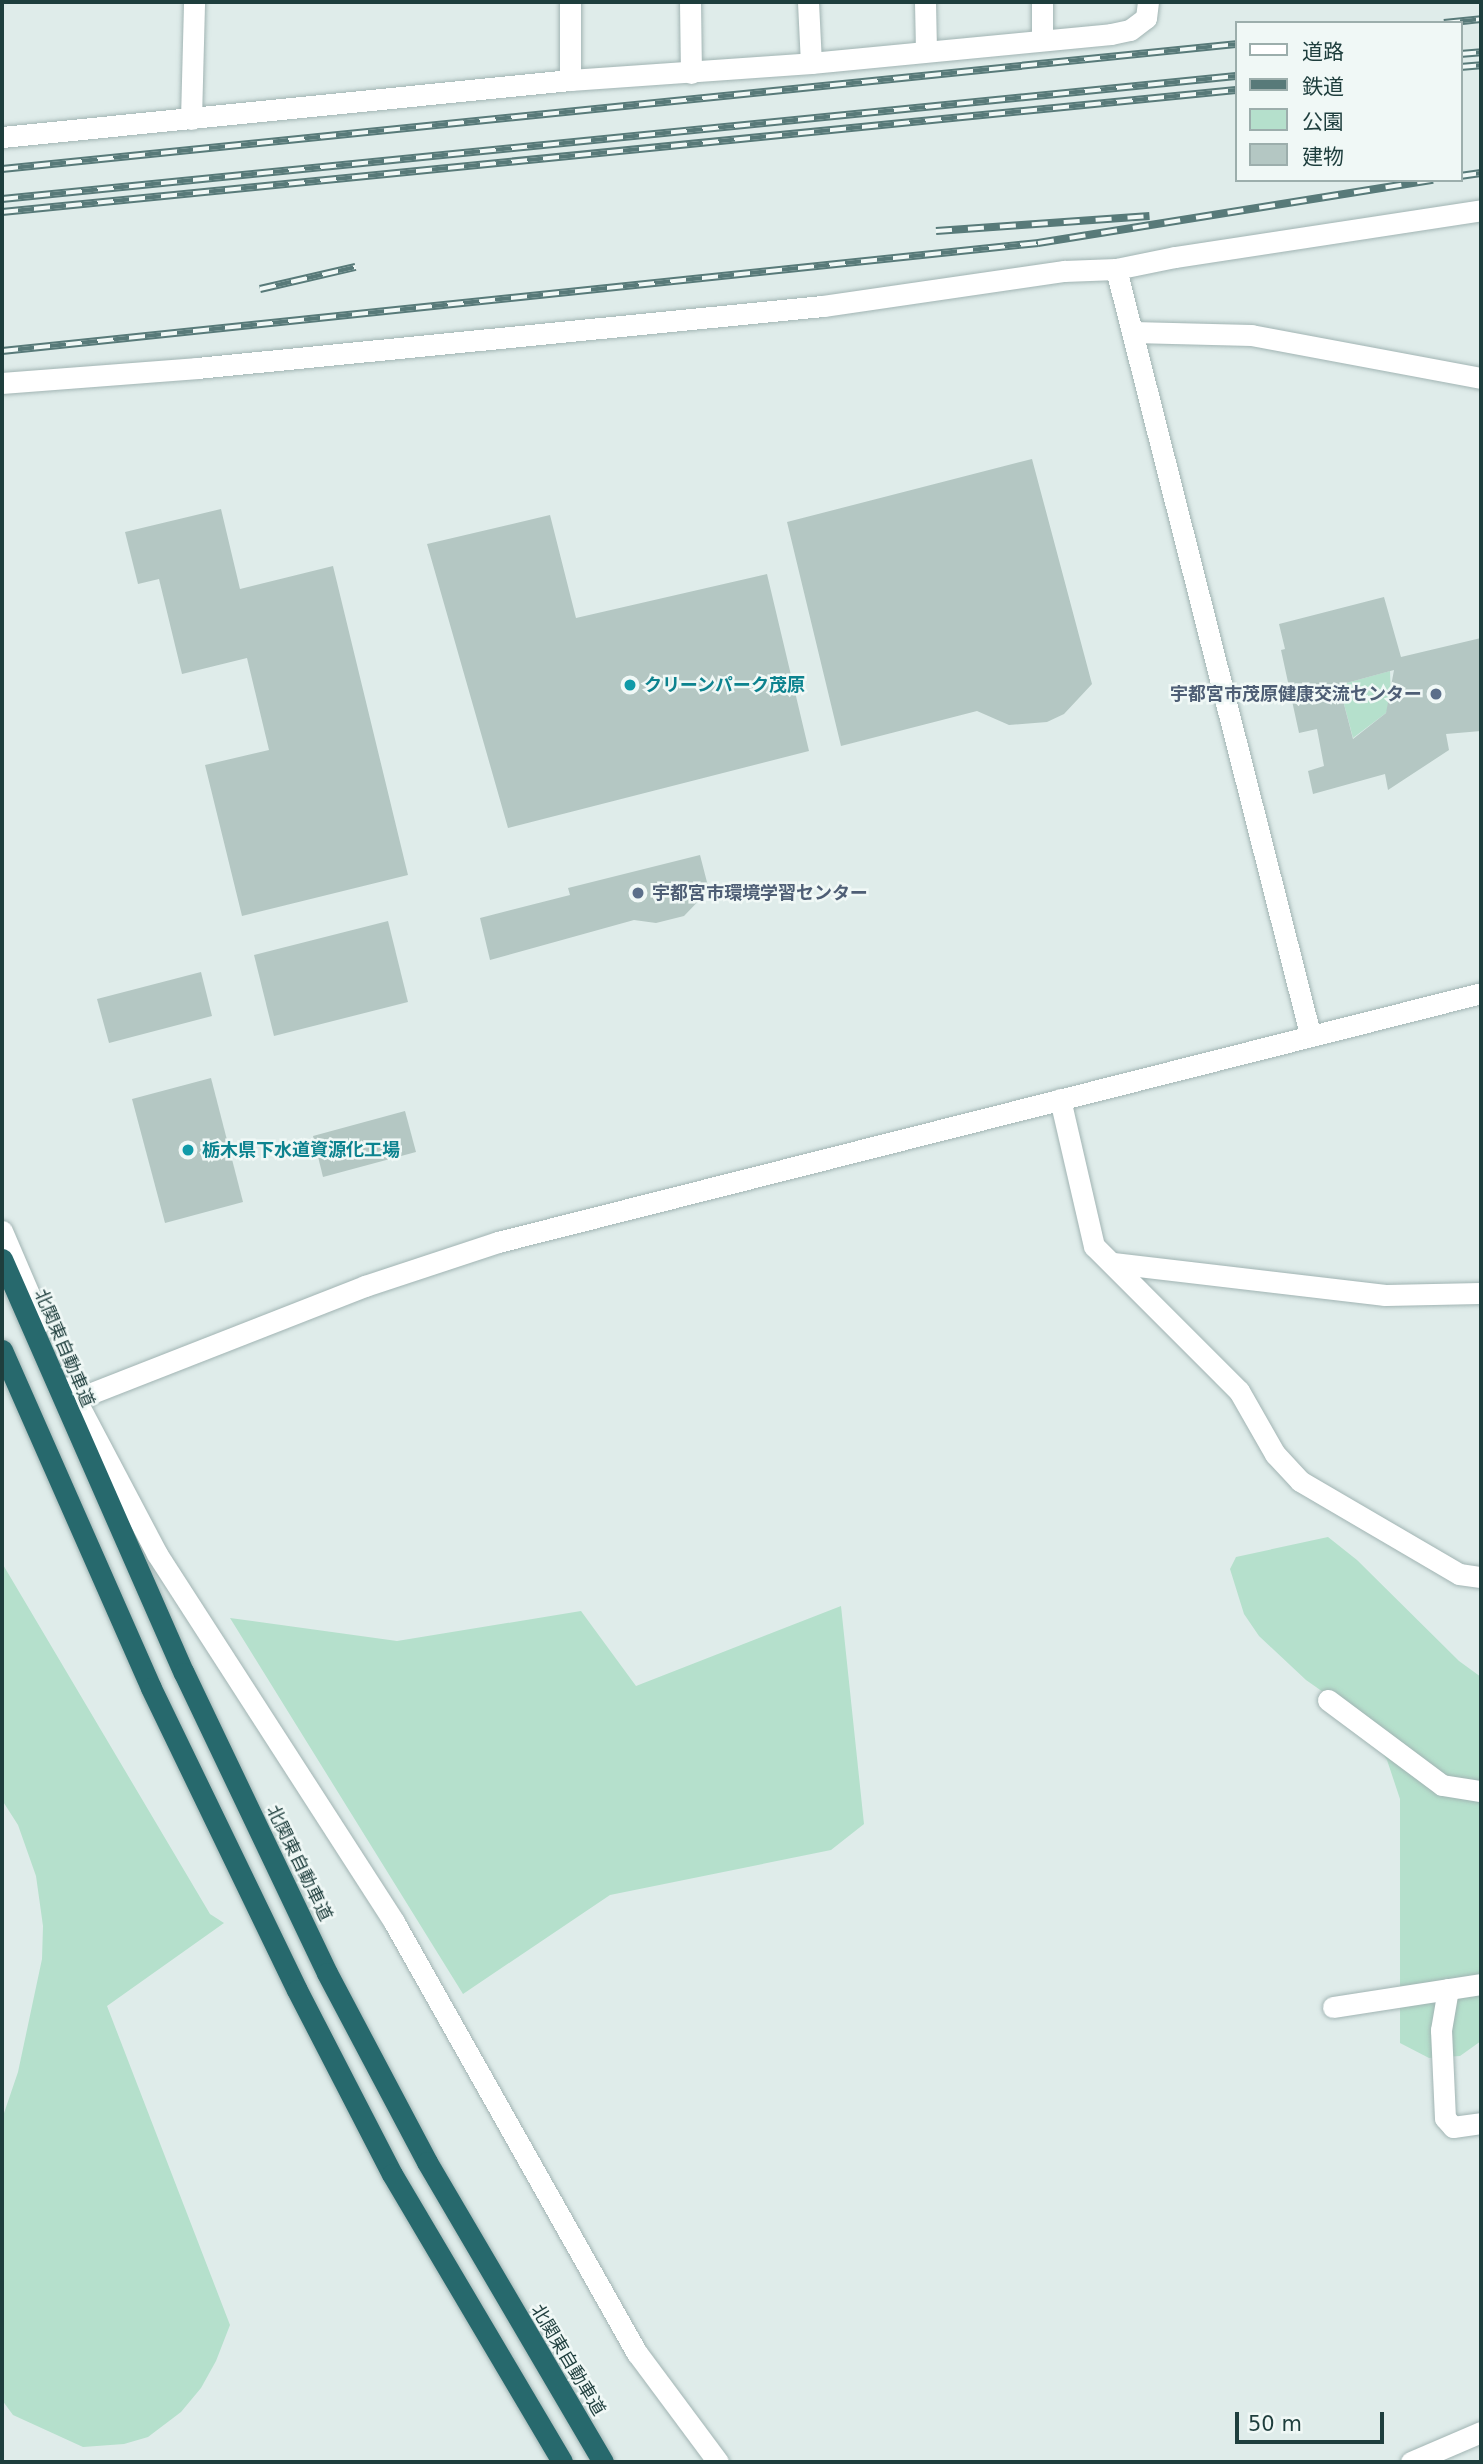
<!DOCTYPE html>
<meta charset="utf-8">
<style>
body{margin:0}
#map{position:relative;width:1483px;height:2464px;overflow:hidden;background:#dfecea;font-family:"DejaVu Sans","Noto Sans JP",sans-serif}
div>[style]{position:absolute}
.green>*{inset:0;background:#b5e0cc}
.building>*{inset:0;background:#b4c7c3}
.roads{filter:drop-shadow(0 0 2px #a1b4b3) drop-shadow(0 0 2px #a1b4b3)}
.minor>*{height:21px;margin:-10.5px;padding:0 10.5px;transform-origin:10.5px;border-radius:10.5px;background:#fff}
.tertiary>*{height:21px;margin:-10.5px;padding:0 10.5px;transform-origin:10.5px;border-radius:10.5px;background:#fff}
.motorway>*{height:21px;margin:-10.5px;padding:0 10.5px;transform-origin:10.5px;border-radius:10.5px;background:#27696d}
.rail>*{height:8px;margin-top:-4px;transform-origin:0;background:repeating-linear-gradient(90deg,#f0f8f6 0 16px,#587a79 0 32px);box-sizing:border-box;border-block:2px solid #587a79}
.dots>*{width:19px;height:19px;translate:-50% -50%;box-sizing:border-box;border:4px solid #f0f8f6;border-radius:50%}
span{translate:-50% -50%;white-space:nowrap;text-align:center;line-height:1.15;-webkit-text-stroke:5px #f0f8f6;paint-order:stroke}
.culture-label{font-size:18px;color:#0d838f;font-weight:700}
.left{translate:0 -50%;text-align:left}
.service-label{font-size:18px;color:#4e5e75;font-weight:700}
.right{translate:-100% -50%;text-align:right}
.street-label{font-size:18px;color:#1e3e3d}
.frame{position:absolute;inset:0;border:4px solid #1e3e3d;pointer-events:none}
.legend{position:absolute;left:1235px;top:21px;width:228px;height:161px;box-sizing:border-box;background:#f0f8f6;border:2px solid #9caeac;margin:0;padding:9px 12px;list-style:none;font-size:21px;color:#1e3e3d}
.legend li{display:flex;align-items:center;gap:14px;height:35px}
.legend b{width:35px;border:2px solid #9caeac}
.scale{position:absolute;left:1235px;top:2412px;width:149px;height:32px;box-sizing:border-box;border:4px solid #1e3e3d;border-top:0;padding-left:9px;font-size:21px;line-height:24px;white-space:nowrap;color:#1e3e3d;-webkit-text-stroke:5px #f0f8f6;paint-order:stroke}
</style>
<div id="map">
<div class="green">
<div style="clip-path:polygon(1390px 671px,1391px 702px,1386px 713px,1353px 738px,1339px 685px)"></div>
<div style="clip-path:polygon(1328px 1537px,1357px 1560px,1459px 1661px,1481px 1677px,1481px 2041px,1460px 2056px,1429px 2058px,1400px 2043px,1400px 1799px,1387px 1760px,1353px 1713px,1306px 1680px,1259px 1636px,1244px 1614px,1230px 1569px,1236px 1557px)"></div>
<div style="clip-path:polygon(2px 1563px,210px 1914px,224px 1923px,107px 2006px,230px 2325px,216px 2361px,201px 2388px,181px 2412px,148px 2437px,124px 2444px,83px 2447px,13px 2415px,2px 2400px,2px 2119px,18px 2072px,42px 1959px,43px 1926px,36px 1876px,18px 1825px,2px 1800px)"></div>
<div style="clip-path:polygon(841px 1606px,864px 1824px,831px 1850px,610px 1895px,463px 1994px,230px 1618px,397px 1641px,581px 1611px,636px 1686px)"></div>
</div>
<div class="building">
<div style="clip-path:polygon(1032px 459px,1092px 684px,1064px 714px,1047px 722px,1009px 725px,977px 711px,841px 746px,787px 522px)"></div>
<div style="clip-path:polygon(221px 509px,240px 589px,333px 566px,408px 875px,242px 916px,205px 765px,269px 750px,247px 658px,182px 674px,159px 579px,138px 584px,125px 532px)"></div>
<div style="clip-path:polygon(550px 515px,576px 618px,767px 574px,809px 751px,508px 828px,427px 544px)"></div>
<div style="clip-path:polygon(evenodd,1384px 597px,1401px 657px,1481px 638px,1481px 731px,1446px 734px,1449px 750px,1388px 790px,1385px 774px,1313px 794px,1308px 771px,1324px 766px,1317px 729px,1299px 733px,1281px 650px,1285px 649px,1279px 624px,1384px 597px,1394px 670px,1386px 713px,1353px 739px,1339px 685px,1394px 670px)"></div>
<div style="clip-path:polygon(700px 855px,709px 890px,684px 916px,656px 923px,634px 920px,490px 960px,480px 918px,570px 895px,568px 888px)"></div>
<div style="clip-path:polygon(388px 921px,408px 1002px,274px 1036px,254px 955px)"></div>
<div style="clip-path:polygon(201px 972px,212px 1016px,109px 1043px,97px 999px)"></div>
<div style="clip-path:polygon(211px 1078px,243px 1202px,165px 1223px,132px 1099px)"></div>
<div style="clip-path:polygon(405px 1111px,416px 1152px,323px 1177px,313px 1136px)"></div>
</div>
<div class="roads">
<div class="minor">
<div style="left:570px;top:2px;width:78px;rotate:90deg"></div>
<div style="left:690px;top:2px;width:71px;rotate:89.2deg"></div>
<div style="left:808px;top:2px;width:61px;rotate:87.2deg"></div>
<div style="left:925px;top:2px;width:49px;rotate:88.8deg"></div>
<div style="left:1042px;top:2px;width:37px;rotate:90deg"></div>
<div style="left:191px;top:119px;width:117px;rotate:-88.5deg"></div>
<div style="left:2px;top:137px;width:571px;rotate:-5.73deg"></div>
<div style="left:570px;top:80px;width:242px;rotate:-4deg"></div>
<div style="left:811px;top:63px;width:301px;rotate:-5.5deg"></div>
<div style="left:1111px;top:34px;width:19px;rotate:-12deg"></div>
<div style="left:1130px;top:30px;width:20px;rotate:-37deg"></div>
<div style="left:1146px;top:18px;width:16px;rotate:-83deg"></div>
<div style="left:1133px;top:332px;width:118px;rotate:1.5deg"></div>
<div style="left:1251px;top:335px;width:234px;rotate:10.6deg"></div>
<div style="left:2px;top:383px;width:196px;rotate:-4.4deg"></div>
<div style="left:197px;top:368px;width:629px;rotate:-5.66deg"></div>
<div style="left:823px;top:306px;width:244px;rotate:-8.3deg"></div>
<div style="left:1064px;top:271px;width:52px;rotate:-2.2deg"></div>
<div style="left:1116px;top:269px;width:60px;rotate:-11.5deg"></div>
<div style="left:1175px;top:257px;width:310px;rotate:-8.7deg"></div>
<div style="left:1060px;top:1099px;width:151px;rotate:77deg"></div>
<div style="left:1094px;top:1246px;width:205px;rotate:45deg"></div>
<div style="left:1239px;top:1391px;width:73px;rotate:60.3deg"></div>
<div style="left:1275px;top:1454px;width:37px;rotate:47deg"></div>
<div style="left:1300px;top:1481px;width:184px;rotate:30.3deg"></div>
<div style="left:1459px;top:1574px;width:22px;rotate:8deg"></div>
<div style="left:1113px;top:1263px;width:274px;rotate:6.7deg"></div>
<div style="left:1385px;top:1295px;width:96px;rotate:-1.2deg"></div>
<div style="left:1328px;top:1700px;width:142px;rotate:36.7deg"></div>
<div style="left:1442px;top:1785px;width:39px;rotate:9deg"></div>
<div style="left:1448px;top:1989px;width:42px;rotate:99.7deg"></div>
<div style="left:1441px;top:2030px;width:88px;rotate:87.4deg"></div>
<div style="left:1445px;top:2118px;width:12px;rotate:48deg"></div>
<div style="left:1453px;top:2127px;width:28px;rotate:-8deg"></div>
<div style="left:1333px;top:2007px;width:150px;rotate:-8.8deg"></div>
<div style="left:1411px;top:2462px;width:76px;rotate:-23.2deg"></div>
</div>
<div class="tertiary">
<div style="left:1116px;top:269px;width:789px;rotate:75.77deg"></div>
<div style="left:2px;top:1231px;width:99px;rotate:66.8deg"></div>
<div style="left:69px;top:1387px;width:189px;rotate:62.2deg"></div>
<div style="left:157px;top:1554px;width:438px;rotate:57.2deg"></div>
<div style="left:394px;top:1922px;width:495px;rotate:60.6deg"></div>
<div style="left:637px;top:2353px;width:136px;rotate:53.4deg"></div>
<div style="left:74px;top:1400px;width:313px;rotate:-21.4deg"></div>
<div style="left:365px;top:1286px;width:140px;rotate:-18.3deg"></div>
<div style="left:498px;top:1242px;width:1014px;rotate:-14.21deg"></div>
</div>
<div class="motorway">
<div style="left:2px;top:1259px;width:452px;rotate:66.3deg"></div>
<div style="left:184px;top:1673px;width:332px;rotate:64.5deg"></div>
<div style="left:327px;top:1973px;width:214px;rotate:62.1deg"></div>
<div style="left:427px;top:2162px;width:348px;rotate:59.6deg"></div>
<div style="left:2px;top:1350px;width:369px;rotate:66.2deg"></div>
<div style="left:151px;top:1688px;width:335px;rotate:64.2deg"></div>
<div style="left:297px;top:1990px;width:207px;rotate:62.7deg"></div>
<div style="left:392px;top:2174px;width:334px;rotate:59.4deg"></div>
</div>
</div>
<div class="rail">
<div style="left:1444px;top:23px;width:37px;rotate:-6deg"></div>
<div style="left:1460px;top:54px;width:21px;rotate:-5deg"></div>
<div style="left:1460px;top:67px;width:21px;rotate:-5deg"></div>
<div style="left:2px;top:169px;width:1240px;rotate:-5.78deg"></div>
<div style="left:1460px;top:176px;width:21px;rotate:-8deg"></div>
<div style="left:2px;top:199px;width:1240px;rotate:-5.69deg"></div>
<div style="left:2px;top:212px;width:1240px;rotate:-5.65deg"></div>
<div style="left:936px;top:231px;width:214px;rotate:-4deg"></div>
<div style="left:260px;top:289px;width:98px;rotate:-13deg"></div>
<div style="left:2px;top:351px;width:1042px;rotate:-5.95deg"></div>
<div style="left:1038px;top:243px;width:400px;rotate:-9.1deg"></div>
</div>
<div class="dots">
<div style="left:630px;top:685px;background:#0f9aa8"></div>
<div style="left:1436px;top:694px;background:#5c6f8a"></div>
<div style="left:638px;top:893px;background:#5c6f8a"></div>
<div style="left:188px;top:1150px;background:#0f9aa8"></div>
</div>
<div class="culture-label">
<span class="left" style="left:644px;top:685px">クリーンパーク茂原</span>
<span class="left" style="left:202px;top:1150px">栃木県下水道資源化工場</span>
</div>
<div class="service-label">
<span class="right" style="left:1422px;top:694px">宇都宮市茂原健康交流センター</span>
<span class="left" style="left:652px;top:893px">宇都宮市環境学習センター</span>
</div>
<div class="street-label">
<span style="left:64px;top:1348px;rotate:67deg">北関東自動車道</span>
<span style="left:299px;top:1863px;rotate:64deg">北関東自動車道</span>
<span style="left:568px;top:2360px;rotate:59deg">北関東自動車道</span>
</div>
<div class="frame"></div>
<ul class="legend">
<li><b style="height:9px;background:#fff"></b>道路</li>
<li><b style="height:9px;background:#587a79"></b>鉄道</li>
<li><b style="height:19px;background:#b5e0cc"></b>公園</li>
<li><b style="height:19px;background:#b4c7c3"></b>建物</li>
</ul>
<div class="scale">50 m</div>
</div>
